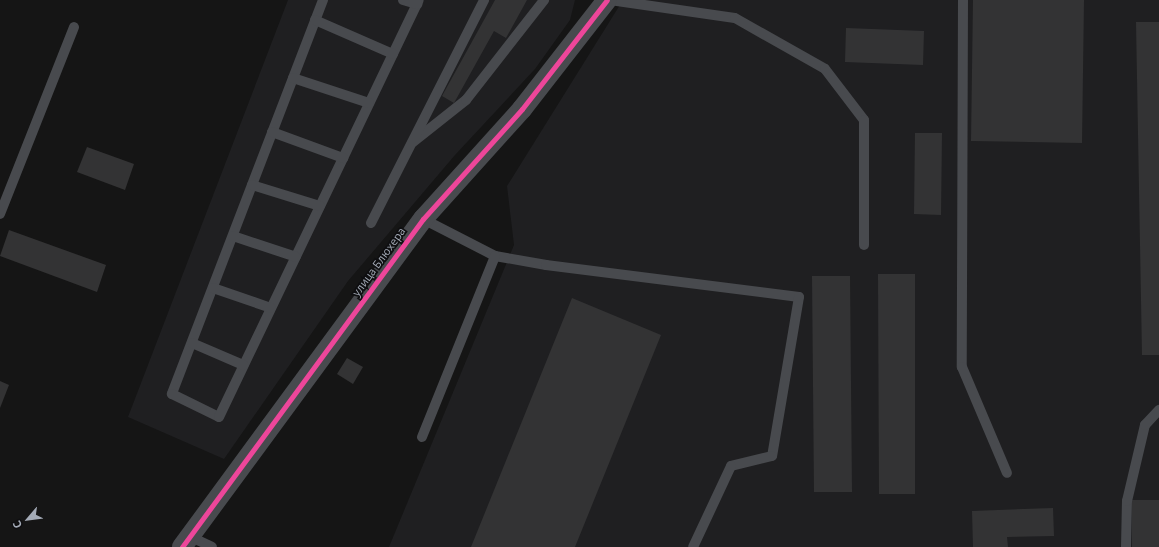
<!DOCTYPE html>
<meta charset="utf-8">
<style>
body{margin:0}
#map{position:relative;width:1159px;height:547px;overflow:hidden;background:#151515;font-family:"Open Sans",sans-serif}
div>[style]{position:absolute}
.built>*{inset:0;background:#1f1f21}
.building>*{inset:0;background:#333334}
.lane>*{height:10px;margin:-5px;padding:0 5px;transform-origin:5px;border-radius:5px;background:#484a4e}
.street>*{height:20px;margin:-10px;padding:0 10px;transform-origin:10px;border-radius:10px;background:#484a4e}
.cycleway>*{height:5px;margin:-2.5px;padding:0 2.5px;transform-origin:2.5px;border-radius:2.5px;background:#ed469a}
span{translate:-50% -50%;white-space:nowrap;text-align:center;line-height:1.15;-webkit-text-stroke:3.5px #0f0f11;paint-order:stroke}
.street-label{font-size:11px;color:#a4abb7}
.north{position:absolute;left:8px;top:499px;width:40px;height:40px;-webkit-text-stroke:3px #0f0f11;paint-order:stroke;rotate:242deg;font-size:11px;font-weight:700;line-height:16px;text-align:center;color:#a4abb7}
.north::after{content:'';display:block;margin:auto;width:14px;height:18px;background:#a4abb7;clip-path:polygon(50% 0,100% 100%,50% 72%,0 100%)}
</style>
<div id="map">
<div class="built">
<div style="clip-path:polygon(288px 0,575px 0,570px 20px,535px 69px,455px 155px,348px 281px,224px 459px,128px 417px)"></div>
<div style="clip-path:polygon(623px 0,1159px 0,1159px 547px,389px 547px,514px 245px,507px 186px)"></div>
</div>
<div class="building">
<div style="clip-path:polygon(495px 0,527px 0,506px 38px,494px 31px,454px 103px,442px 96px)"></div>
<div style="clip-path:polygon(973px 0,1084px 0,1082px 143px,971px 141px)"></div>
<div style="clip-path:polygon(1136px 22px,1159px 22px,1159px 355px,1142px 355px)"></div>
<div style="clip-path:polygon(846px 28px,924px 31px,923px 65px,845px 62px)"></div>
<div style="clip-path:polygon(915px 133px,942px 133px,941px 215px,914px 214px)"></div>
<div style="clip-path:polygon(87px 147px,134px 164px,125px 190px,77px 172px)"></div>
<div style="clip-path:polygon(9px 230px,106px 265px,97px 292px,0 256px)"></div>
<div style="clip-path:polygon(878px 274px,915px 274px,915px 494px,879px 494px)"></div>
<div style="clip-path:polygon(812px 276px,850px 276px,852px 492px,814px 492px)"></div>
<div style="clip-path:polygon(572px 298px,661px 335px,575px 547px,471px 547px)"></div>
<div style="clip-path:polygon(347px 358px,363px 367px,353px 384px,337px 374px)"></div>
<div style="clip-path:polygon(0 381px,9px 385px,0 408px)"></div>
<div style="clip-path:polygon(1132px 500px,1159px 500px,1159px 547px,1132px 547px)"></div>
<div style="clip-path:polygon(1053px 508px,1054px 536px,1007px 537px,1008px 547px,973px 547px,972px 511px)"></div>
</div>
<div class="lane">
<div style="left:323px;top:0;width:422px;rotate:111deg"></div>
<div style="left:172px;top:394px;width:52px;rotate:26.1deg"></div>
<div style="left:219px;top:417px;width:462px;rotate:-64.4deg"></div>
<div style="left:403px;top:0;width:15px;rotate:16deg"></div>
<div style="left:610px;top:0;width:126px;rotate:8.2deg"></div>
<div style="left:735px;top:18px;width:103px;rotate:29.5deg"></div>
<div style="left:825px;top:69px;width:64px;rotate:52.6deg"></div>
<div style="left:864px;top:120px;width:125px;rotate:90deg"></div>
<div style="left:963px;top:0;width:367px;rotate:90.2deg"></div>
<div style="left:962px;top:367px;width:115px;rotate:67deg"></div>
<div style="left:315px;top:20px;width:85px;rotate:23.6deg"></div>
<div style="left:293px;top:78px;width:80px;rotate:18.2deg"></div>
<div style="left:272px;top:132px;width:76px;rotate:20.1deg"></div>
<div style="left:413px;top:142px;width:68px;rotate:-38.4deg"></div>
<div style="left:466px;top:100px;width:127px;rotate:-52deg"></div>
<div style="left:252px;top:185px;width:71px;rotate:17.2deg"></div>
<div style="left:0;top:214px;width:201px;rotate:-68.4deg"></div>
<div style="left:423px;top:219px;width:81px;rotate:27.2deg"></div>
<div style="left:495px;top:256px;width:52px;rotate:10deg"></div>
<div style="left:546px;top:265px;width:255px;rotate:7.2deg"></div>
<div style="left:799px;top:297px;width:161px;rotate:99.6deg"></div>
<div style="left:772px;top:456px;width:42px;rotate:166.3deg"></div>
<div style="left:731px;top:466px;width:89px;rotate:115.1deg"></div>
<div style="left:371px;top:223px;width:250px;rotate:-63.1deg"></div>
<div style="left:233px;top:236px;width:66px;rotate:18.4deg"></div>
<div style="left:213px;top:288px;width:61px;rotate:19deg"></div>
<div style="left:192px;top:343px;width:56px;rotate:23.3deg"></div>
<div style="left:422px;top:437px;width:195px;rotate:-68deg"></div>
<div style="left:191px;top:537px;width:23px;rotate:25deg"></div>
<div style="left:1126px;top:547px;width:46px;rotate:-88.8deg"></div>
<div style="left:1127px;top:501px;width:78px;rotate:-76.7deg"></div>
<div style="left:1145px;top:425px;width:21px;rotate:-47deg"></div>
</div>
<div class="street">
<div style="left:182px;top:547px;width:407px;rotate:-53.7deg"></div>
<div style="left:423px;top:219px;width:148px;rotate:-48deg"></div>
<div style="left:522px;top:109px;width:138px;rotate:-52.1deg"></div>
</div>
<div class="cycleway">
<div style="left:182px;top:547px;width:407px;rotate:-53.7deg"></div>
<div style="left:423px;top:219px;width:148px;rotate:-48deg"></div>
<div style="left:522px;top:109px;width:138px;rotate:-52.1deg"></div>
</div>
<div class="street-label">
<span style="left:379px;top:262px;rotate:-54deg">улица Блюхера</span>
</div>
<div class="north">С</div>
</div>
